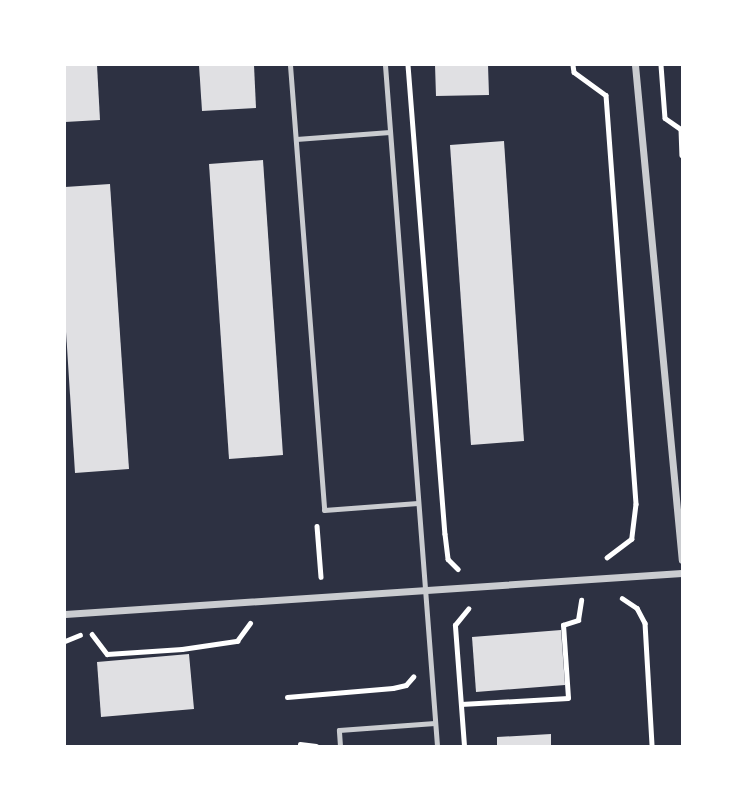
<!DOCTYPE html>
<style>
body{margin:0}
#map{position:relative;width:747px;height:811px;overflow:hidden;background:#2d3142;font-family:"Work Sans",sans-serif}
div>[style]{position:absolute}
.building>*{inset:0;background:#e0e0e3}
.path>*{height:4.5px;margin:-2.25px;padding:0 2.25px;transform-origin:2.25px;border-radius:2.25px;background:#fff}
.service>*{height:5px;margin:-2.5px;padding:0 2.5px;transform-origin:2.5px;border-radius:2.5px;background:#caccd0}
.minor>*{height:7px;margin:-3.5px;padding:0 3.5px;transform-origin:3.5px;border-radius:3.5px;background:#caccd0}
span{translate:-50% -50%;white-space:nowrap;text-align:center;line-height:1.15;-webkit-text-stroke:6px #fff;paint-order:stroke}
.frame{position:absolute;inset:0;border:66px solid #fff;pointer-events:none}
</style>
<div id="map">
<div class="building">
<div style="clip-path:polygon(65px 65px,97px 65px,100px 120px,65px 122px)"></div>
<div style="clip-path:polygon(199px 65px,254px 65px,256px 108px,202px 111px)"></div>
<div style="clip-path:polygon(435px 65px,488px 65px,489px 95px,436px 96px)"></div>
<div style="clip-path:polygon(504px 141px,524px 441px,471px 445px,450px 145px)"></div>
<div style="clip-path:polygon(263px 160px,283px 455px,229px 459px,209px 164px)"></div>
<div style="clip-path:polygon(110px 184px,129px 469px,75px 473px,65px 316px,65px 187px)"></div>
<div style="clip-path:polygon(561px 630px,565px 685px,476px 692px,472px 637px)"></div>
<div style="clip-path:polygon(189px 654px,194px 709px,101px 717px,97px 662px)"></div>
<div style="clip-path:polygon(551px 734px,551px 746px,497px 746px,497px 737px)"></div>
</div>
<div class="path">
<div style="left:408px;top:65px;width:470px;rotate:85.5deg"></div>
<div style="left:445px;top:534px;width:25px;rotate:83deg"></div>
<div style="left:448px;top:559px;width:14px;rotate:45deg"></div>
<div style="left:573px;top:65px;width:7px;rotate:82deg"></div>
<div style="left:574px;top:72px;width:39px;rotate:36deg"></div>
<div style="left:606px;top:95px;width:410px;rotate:85.8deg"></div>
<div style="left:636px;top:504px;width:35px;rotate:97deg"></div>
<div style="left:632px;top:539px;width:31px;rotate:143deg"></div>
<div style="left:661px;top:65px;width:53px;rotate:85.7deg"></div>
<div style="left:665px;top:118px;width:19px;rotate:35deg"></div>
<div style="left:681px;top:129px;width:26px;rotate:88deg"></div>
<div style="left:317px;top:526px;width:51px;rotate:85.5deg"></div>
<div style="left:622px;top:598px;width:18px;rotate:34deg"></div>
<div style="left:637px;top:608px;width:17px;rotate:62deg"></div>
<div style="left:645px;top:623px;width:123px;rotate:86.7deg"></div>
<div style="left:92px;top:634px;width:25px;rotate:53deg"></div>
<div style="left:107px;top:654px;width:75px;rotate:-3.8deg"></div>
<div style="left:182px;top:649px;width:56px;rotate:-8.3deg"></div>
<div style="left:237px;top:641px;width:22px;rotate:-54deg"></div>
<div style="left:65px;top:641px;width:16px;rotate:-22deg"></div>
<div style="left:287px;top:697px;width:106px;rotate:-4.9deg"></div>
<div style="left:393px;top:688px;width:13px;rotate:-13deg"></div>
<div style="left:406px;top:685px;width:11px;rotate:-49deg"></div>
<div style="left:461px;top:704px;width:107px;rotate:-3.2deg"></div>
<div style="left:568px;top:698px;width:73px;rotate:-93.9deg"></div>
<div style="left:563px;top:625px;width:16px;rotate:-18deg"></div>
<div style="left:578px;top:620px;width:20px;rotate:-81deg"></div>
<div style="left:300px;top:744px;width:16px;rotate:7deg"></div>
<div style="left:464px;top:746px;width:121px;rotate:-94.3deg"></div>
<div style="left:455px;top:625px;width:21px;rotate:-51deg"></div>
</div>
<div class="service">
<div style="left:290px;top:65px;width:446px;rotate:85.6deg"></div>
<div style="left:324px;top:510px;width:94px;rotate:-4.3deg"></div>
<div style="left:385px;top:65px;width:683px;rotate:85.63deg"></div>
<div style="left:296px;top:139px;width:94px;rotate:-4.3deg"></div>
<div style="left:340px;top:746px;width:16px;rotate:-94deg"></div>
<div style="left:339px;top:730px;width:96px;rotate:-4.2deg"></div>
</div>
<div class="minor">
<div style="left:635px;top:65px;width:497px;rotate:84.6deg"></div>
<div style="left:65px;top:614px;width:618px;rotate:-3.8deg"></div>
</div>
<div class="frame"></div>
</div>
